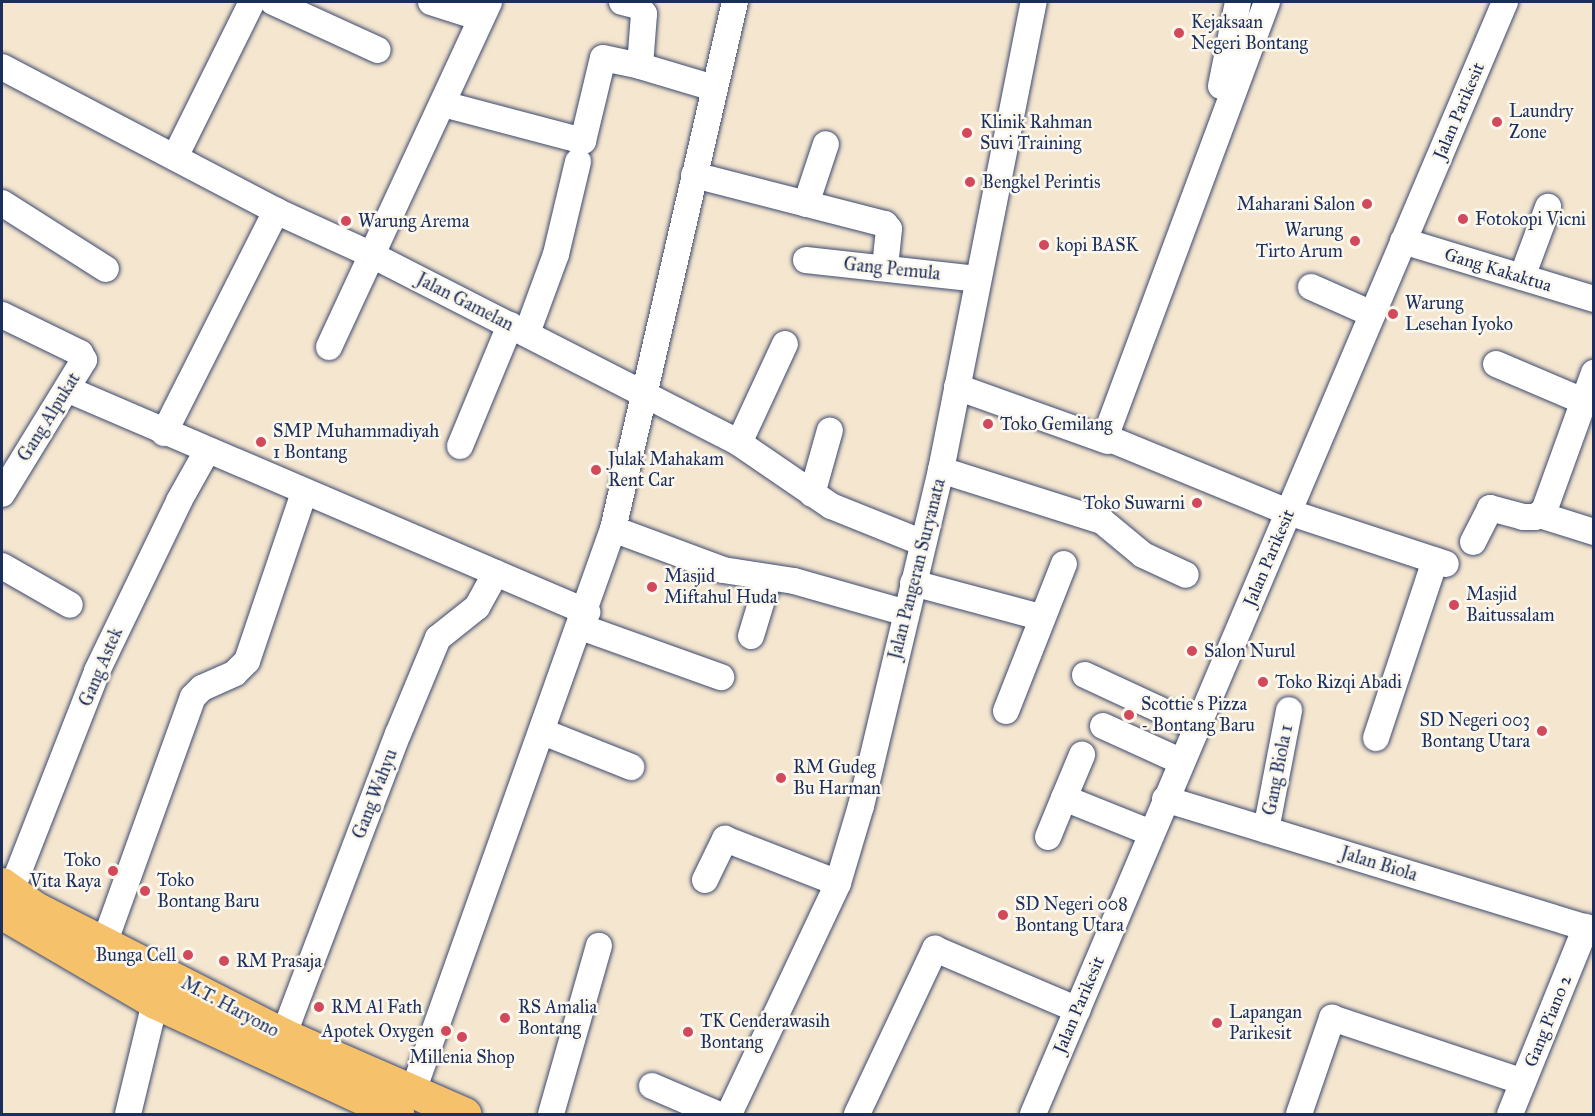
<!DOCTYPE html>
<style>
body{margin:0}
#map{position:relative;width:1595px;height:1116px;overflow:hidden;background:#f5e6cf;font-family:"IM FELL Great Primer",serif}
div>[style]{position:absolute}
.roads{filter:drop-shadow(0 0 2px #3c4a6f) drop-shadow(0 0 2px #3c4a6f)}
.minor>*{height:26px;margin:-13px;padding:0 13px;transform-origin:13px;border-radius:13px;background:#fff}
.major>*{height:33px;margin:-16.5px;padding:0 16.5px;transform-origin:16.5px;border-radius:16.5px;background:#f5c16b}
.dots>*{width:16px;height:16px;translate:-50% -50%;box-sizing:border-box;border:3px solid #fbf7ec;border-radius:50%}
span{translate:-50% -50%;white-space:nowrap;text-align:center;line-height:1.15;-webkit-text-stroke:5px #fbf7ec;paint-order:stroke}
.poi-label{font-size:18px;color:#1b2f5e}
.left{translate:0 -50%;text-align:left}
.right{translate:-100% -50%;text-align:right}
.street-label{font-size:18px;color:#1b2f5e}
.frame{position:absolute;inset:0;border:3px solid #1b2f5e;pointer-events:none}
</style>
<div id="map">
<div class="roads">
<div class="minor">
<div style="left:273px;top:2px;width:115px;rotate:24.6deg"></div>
<div style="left:431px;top:2px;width:52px;rotate:17.7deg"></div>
<div style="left:622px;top:2px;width:16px;rotate:14deg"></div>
<div style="left:638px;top:6px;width:10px;rotate:53deg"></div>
<div style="left:644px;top:14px;width:52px;rotate:94.4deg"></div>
<div style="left:640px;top:66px;width:77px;rotate:16.6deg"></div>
<div style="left:1267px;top:2px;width:464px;rotate:110.4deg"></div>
<div style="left:1105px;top:437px;width:198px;rotate:22.3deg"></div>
<div style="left:1288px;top:512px;width:166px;rotate:18.2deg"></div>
<div style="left:2px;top:67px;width:310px;rotate:27.7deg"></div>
<div style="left:276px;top:211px;width:106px;rotate:24.6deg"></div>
<div style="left:372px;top:255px;width:412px;rotate:27.1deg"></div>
<div style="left:739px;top:443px;width:112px;rotate:34.4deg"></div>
<div style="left:831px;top:506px;width:99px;rotate:21.9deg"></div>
<div style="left:1221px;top:86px;width:86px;rotate:-78.6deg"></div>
<div style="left:443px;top:104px;width:145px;rotate:14.8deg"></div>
<div style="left:583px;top:141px;width:85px;rotate:-76.5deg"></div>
<div style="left:603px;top:58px;width:38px;rotate:12deg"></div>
<div style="left:175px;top:157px;width:173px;rotate:-63.6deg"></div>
<div style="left:694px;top:175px;width:197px;rotate:14.4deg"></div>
<div style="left:885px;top:224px;width:6px;rotate:51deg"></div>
<div style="left:889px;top:229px;width:39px;rotate:96deg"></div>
<div style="left:2px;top:203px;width:123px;rotate:32.4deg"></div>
<div style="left:806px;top:204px;width:63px;rotate:-71.6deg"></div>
<div style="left:1403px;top:241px;width:200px;rotate:16.9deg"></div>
<div style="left:806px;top:260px;width:172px;rotate:6.3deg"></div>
<div style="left:1522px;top:277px;width:75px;rotate:-69.6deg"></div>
<div style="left:1311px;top:287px;width:67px;rotate:23.9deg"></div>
<div style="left:2px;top:315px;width:87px;rotate:26deg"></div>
<div style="left:80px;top:353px;width:8px;rotate:60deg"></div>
<div style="left:84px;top:360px;width:157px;rotate:121.5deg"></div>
<div style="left:527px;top:333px;width:84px;rotate:-69.8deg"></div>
<div style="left:556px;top:254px;width:95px;rotate:-76.6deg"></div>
<div style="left:329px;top:347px;width:380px;rotate:-65.1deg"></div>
<div style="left:1496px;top:364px;width:97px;rotate:23.1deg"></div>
<div style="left:957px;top:387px;width:160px;rotate:19.7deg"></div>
<div style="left:69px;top:390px;width:564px;rotate:23.2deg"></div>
<div style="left:164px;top:433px;width:249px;rotate:-63.2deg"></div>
<div style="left:739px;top:443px;width:109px;rotate:-65.1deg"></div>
<div style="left:460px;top:446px;width:131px;rotate:-67.5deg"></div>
<div style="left:941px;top:470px;width:169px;rotate:17.6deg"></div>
<div style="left:1102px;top:521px;width:53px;rotate:39.7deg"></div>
<div style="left:1143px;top:555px;width:47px;rotate:24.9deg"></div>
<div style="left:812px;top:494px;width:66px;rotate:-74.3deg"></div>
<div style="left:1540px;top:515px;width:57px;rotate:17.5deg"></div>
<div style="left:613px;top:529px;width:117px;rotate:20.4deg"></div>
<div style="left:723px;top:570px;width:72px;rotate:8.8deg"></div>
<div style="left:794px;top:581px;width:116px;rotate:15.9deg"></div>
<div style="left:1473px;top:542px;width:38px;rotate:-63deg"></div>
<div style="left:1490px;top:508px;width:34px;rotate:15deg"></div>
<div style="left:1523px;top:517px;width:12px"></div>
<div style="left:1535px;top:517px;width:11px;rotate:-34deg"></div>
<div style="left:1544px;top:511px;width:147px;rotate:-70.1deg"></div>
<div style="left:2px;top:566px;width:78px;rotate:29.8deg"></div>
<div style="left:913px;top:583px;width:131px;rotate:15deg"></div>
<div style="left:581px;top:627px;width:149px;rotate:19.7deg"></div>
<div style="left:751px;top:636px;width:59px;rotate:-73.1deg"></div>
<div style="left:1085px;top:675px;width:123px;rotate:24.9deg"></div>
<div style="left:1006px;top:711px;width:158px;rotate:-68.5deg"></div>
<div style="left:1103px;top:726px;width:85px;rotate:24.4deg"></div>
<div style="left:543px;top:732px;width:95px;rotate:21.7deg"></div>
<div style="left:1376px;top:738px;width:187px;rotate:-71.6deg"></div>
<div style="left:1064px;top:798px;width:47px;rotate:-67.3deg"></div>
<div style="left:1165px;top:799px;width:449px;rotate:17deg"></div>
<div style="left:1266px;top:830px;width:122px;rotate:-79.1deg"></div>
<div style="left:1048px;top:837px;width:42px;rotate:-67.7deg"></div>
<div style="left:1064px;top:798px;width:94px;rotate:21.9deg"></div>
<div style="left:705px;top:880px;width:46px;rotate:-64deg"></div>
<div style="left:725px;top:839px;width:121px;rotate:21.3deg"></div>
<div style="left:11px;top:891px;width:236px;rotate:-68.6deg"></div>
<div style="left:97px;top:671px;width:189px;rotate:-64.2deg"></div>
<div style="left:179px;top:501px;width:57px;rotate:-60.8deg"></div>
<div style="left:105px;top:941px;width:259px;rotate:-70.2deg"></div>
<div style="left:193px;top:697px;width:13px;rotate:-45deg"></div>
<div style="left:202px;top:688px;width:36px;rotate:-24deg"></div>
<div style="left:235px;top:673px;width:17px;rotate:-45deg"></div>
<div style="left:247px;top:661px;width:177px;rotate:-71.3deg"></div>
<div style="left:277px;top:1052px;width:340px;rotate:-69.2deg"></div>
<div style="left:398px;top:734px;width:104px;rotate:-67.4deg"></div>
<div style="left:438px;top:638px;width:50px;rotate:-38.5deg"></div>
<div style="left:477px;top:607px;width:39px;rotate:-61deg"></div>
<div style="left:652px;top:1086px;width:71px;rotate:23.3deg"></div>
<div style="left:412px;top:1094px;width:600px;rotate:-70.42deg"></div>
<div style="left:613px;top:529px;width:541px;rotate:-76.97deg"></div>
<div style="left:128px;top:1114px;width:115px;rotate:-76.4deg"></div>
<div style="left:551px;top:1114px;width:175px;rotate:-74.1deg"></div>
<div style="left:729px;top:1114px;width:255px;rotate:-64.7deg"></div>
<div style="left:838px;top:883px;width:80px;rotate:-73.4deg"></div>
<div style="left:861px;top:806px;width:345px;rotate:-76.6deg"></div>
<div style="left:941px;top:470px;width:477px;rotate:-78.8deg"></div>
<div style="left:857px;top:1114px;width:183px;rotate:-64.7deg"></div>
<div style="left:935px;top:949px;width:155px;rotate:23.1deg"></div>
<div style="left:1033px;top:1114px;width:1208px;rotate:-67deg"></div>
<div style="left:1299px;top:1114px;width:102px;rotate:-71deg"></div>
<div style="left:1332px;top:1018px;width:201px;rotate:18.5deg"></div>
<div style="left:1510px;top:1114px;width:202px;rotate:-67.9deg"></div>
</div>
<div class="major">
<div style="left:2px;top:884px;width:41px;rotate:36deg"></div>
<div style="left:35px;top:908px;width:280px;rotate:27deg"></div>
<div style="left:284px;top:1035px;width:197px;rotate:23.6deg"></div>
<div style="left:11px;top:918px;width:167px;rotate:30.3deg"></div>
<div style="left:155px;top:1002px;width:267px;rotate:24.8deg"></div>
</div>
</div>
<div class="dots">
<div style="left:1179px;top:33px;background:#d1495b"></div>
<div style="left:1497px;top:122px;background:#d1495b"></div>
<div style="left:967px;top:133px;background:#d1495b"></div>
<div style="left:970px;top:182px;background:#d1495b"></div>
<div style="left:1367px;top:204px;background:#d1495b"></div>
<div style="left:1463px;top:219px;background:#d1495b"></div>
<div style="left:346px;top:221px;background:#d1495b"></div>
<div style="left:1355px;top:241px;background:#d1495b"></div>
<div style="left:1044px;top:245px;background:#d1495b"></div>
<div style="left:1393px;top:314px;background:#d1495b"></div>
<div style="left:988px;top:424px;background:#d1495b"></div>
<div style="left:261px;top:442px;background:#d1495b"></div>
<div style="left:596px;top:470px;background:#d1495b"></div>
<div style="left:1197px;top:503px;background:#d1495b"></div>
<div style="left:652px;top:587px;background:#d1495b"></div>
<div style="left:1454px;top:605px;background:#d1495b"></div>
<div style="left:1192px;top:651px;background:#d1495b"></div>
<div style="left:1263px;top:682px;background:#d1495b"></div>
<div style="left:1129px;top:715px;background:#d1495b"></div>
<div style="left:1542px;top:731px;background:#d1495b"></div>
<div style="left:781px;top:778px;background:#d1495b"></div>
<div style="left:113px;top:871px;background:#d1495b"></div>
<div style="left:145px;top:891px;background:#d1495b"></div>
<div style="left:1003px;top:915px;background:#d1495b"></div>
<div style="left:188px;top:955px;background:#d1495b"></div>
<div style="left:224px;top:961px;background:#d1495b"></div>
<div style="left:319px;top:1007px;background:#d1495b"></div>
<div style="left:505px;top:1018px;background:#d1495b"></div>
<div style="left:1217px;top:1023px;background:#d1495b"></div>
<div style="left:446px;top:1031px;background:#d1495b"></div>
<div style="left:688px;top:1032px;background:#d1495b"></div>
<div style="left:462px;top:1037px;background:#d1495b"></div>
</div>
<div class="poi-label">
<span class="left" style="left:1191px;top:33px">Kejaksaan<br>Negeri Bontang</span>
<span class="left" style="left:1509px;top:122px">Laundry<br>Zone</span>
<span class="left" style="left:980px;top:133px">Klinik Rahman<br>Suvi Training</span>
<span class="left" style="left:982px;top:182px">Bengkel Perintis</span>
<span class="right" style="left:1355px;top:204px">Maharani Salon</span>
<span class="left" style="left:1475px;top:219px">Fotokopi Vicni</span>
<span class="left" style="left:358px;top:221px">Warung Arema</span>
<span class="right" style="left:1343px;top:241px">Warung<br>Tirto Arum</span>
<span class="left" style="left:1056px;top:245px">kopi BASK</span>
<span class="left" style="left:1405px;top:314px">Warung<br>Lesehan Iyoko</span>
<span class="left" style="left:1000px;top:424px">Toko Gemilang</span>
<span class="left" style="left:273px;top:442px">SMP Muhammadiyah<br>1 Bontang</span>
<span class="left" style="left:608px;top:470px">Julak Mahakam<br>Rent Car</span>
<span class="right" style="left:1185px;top:503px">Toko Suwarni</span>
<span class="left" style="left:664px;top:587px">Masjid<br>Miftahul Huda</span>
<span class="left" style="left:1466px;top:605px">Masjid<br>Baitussalam</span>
<span class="left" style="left:1204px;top:651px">Salon Nurul</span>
<span class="left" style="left:1275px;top:682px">Toko Rizqi Abadi</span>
<span class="left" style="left:1141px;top:715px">Scottie s Pizza<br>- Bontang Baru</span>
<span class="right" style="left:1530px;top:731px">SD Negeri 003<br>Bontang Utara</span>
<span class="left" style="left:793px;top:778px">RM Gudeg<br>Bu Harman</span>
<span class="right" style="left:101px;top:871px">Toko<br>Vita Raya</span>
<span class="left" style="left:157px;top:891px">Toko<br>Bontang Baru</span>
<span class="left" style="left:1015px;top:915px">SD Negeri 008<br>Bontang Utara</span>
<span class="right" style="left:176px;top:955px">Bunga Cell</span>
<span class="left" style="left:236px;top:961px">RM Prasaja</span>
<span class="left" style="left:331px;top:1007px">RM Al Fath</span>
<span class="left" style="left:518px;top:1018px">RS Amalia<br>Bontang</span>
<span class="left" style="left:1229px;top:1023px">Lapangan<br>Parikesit</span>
<span class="left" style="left:700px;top:1032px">TK Cenderawasih<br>Bontang</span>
<span class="right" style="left:434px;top:1031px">Apotek Oxygen</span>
<span style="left:462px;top:1057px">Millenia Shop</span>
</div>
<div class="street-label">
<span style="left:1459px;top:111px;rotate:-67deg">Jalan Parikesit</span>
<span style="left:892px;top:269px;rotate:6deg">Gang Pemula</span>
<span style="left:1498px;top:270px;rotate:17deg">Gang Kakaktua</span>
<span style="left:465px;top:302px;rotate:27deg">Jalan Gamelan</span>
<span style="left:49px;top:417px;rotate:-58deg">Gang Alpukat</span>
<span style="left:1269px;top:558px;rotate:-67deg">Jalan Parikesit</span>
<span style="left:917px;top:569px;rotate:-76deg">Jalan Pangeran Suryanata</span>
<span style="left:101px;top:667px;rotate:-67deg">Gang Astek</span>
<span style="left:1278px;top:770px;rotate:-79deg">Gang Biola 1</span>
<span style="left:375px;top:794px;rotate:-69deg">Gang Wahyu</span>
<span style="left:1379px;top:864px;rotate:17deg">Jalan Biola</span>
<span style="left:1079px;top:1005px;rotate:-67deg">Jalan Parikesit</span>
<span style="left:230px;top:1007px;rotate:28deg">M.T. Haryono</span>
<span style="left:1548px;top:1021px;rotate:-68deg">Gang Piano 2</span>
</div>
<div class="frame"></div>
</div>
